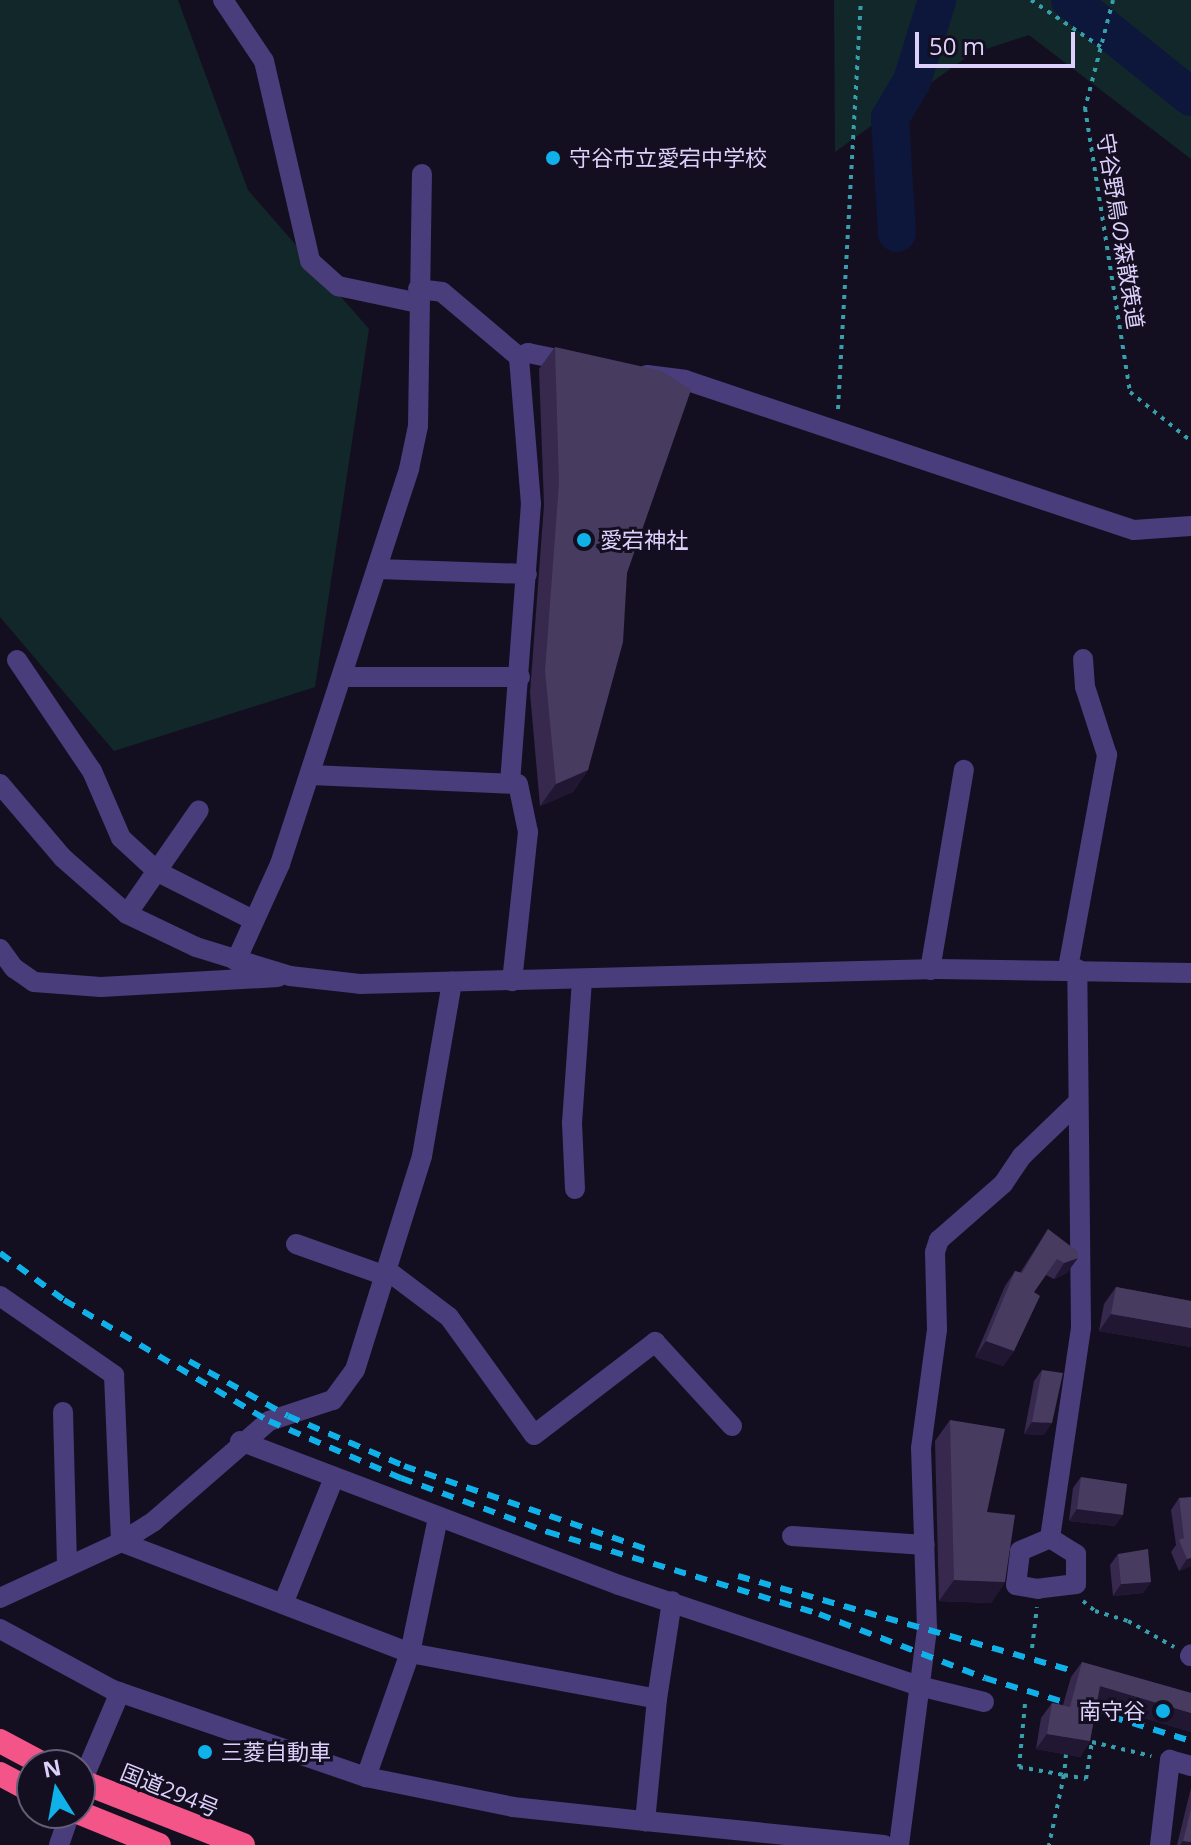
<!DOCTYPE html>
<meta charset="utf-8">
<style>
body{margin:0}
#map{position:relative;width:1191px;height:1845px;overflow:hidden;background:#140f20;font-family:"Open Sans","Noto Sans JP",sans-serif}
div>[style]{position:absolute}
.green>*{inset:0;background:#12272a}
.river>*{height:38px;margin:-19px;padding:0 19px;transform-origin:19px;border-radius:19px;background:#0d163b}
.path>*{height:4px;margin-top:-2px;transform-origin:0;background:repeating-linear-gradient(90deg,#369fab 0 4px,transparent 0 10px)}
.minor>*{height:20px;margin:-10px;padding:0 10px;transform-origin:10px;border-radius:10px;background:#493d7c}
.highway>*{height:24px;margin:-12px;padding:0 12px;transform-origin:12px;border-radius:12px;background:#f35588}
.rail>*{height:6px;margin-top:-3px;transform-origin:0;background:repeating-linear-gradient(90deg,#10b1e9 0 12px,transparent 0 22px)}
.wall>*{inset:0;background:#36294d}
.shaded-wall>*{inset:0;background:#211733}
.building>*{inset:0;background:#483b60}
.dots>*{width:22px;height:22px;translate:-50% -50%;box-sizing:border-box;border:4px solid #140f20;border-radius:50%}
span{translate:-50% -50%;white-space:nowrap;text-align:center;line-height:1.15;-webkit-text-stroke:6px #140f20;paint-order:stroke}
.poi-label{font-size:22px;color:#ddd1fc}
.left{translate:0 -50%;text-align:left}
.right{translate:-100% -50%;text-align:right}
.street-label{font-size:22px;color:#ddd1fc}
.north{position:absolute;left:16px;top:1749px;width:80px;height:80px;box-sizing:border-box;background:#140f20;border:2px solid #645d78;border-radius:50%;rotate:349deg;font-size:22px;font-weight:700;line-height:32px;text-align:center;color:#ddd1fc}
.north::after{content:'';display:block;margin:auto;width:28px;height:36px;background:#10b1e9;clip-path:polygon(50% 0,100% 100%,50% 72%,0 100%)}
.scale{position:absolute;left:915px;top:32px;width:160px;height:36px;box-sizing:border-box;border:4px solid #ddd1fc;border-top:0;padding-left:10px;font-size:24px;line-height:28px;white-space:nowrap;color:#ddd1fc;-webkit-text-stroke:6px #140f20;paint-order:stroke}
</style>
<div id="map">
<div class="green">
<div style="clip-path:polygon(0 0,178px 0,248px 190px,369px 329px,315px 687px,114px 751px,0 617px)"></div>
<div style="clip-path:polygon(834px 0,1191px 0,1191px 159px,1029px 35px,971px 54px,835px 152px)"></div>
</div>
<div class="river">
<div style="left:1070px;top:0;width:155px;rotate:38.7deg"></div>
<div style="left:897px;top:233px;width:115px;rotate:-93.5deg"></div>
<div style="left:890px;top:118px;width:43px;rotate:-59.3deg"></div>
<div style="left:912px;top:81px;width:85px;rotate:-72.8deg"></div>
</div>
<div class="path">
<div style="left:1031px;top:0;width:84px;rotate:33.9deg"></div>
<div style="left:1113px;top:0;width:112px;rotate:104.5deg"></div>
<div style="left:1085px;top:108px;width:288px;rotate:81deg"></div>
<div style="left:1130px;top:392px;width:78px;rotate:38.8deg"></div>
<div style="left:838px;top:409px;width:410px;rotate:-86.8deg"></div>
<div style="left:1083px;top:1601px;width:16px;rotate:40deg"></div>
<div style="left:1095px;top:1611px;width:34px;rotate:17deg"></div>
<div style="left:1128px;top:1621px;width:53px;rotate:29.5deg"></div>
<div style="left:1032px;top:1648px;width:41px;rotate:-83deg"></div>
<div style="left:1025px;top:1704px;width:63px;rotate:95.4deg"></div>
<div style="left:1019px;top:1767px;width:46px;rotate:10.1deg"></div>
<div style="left:1064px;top:1775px;width:72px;rotate:102.1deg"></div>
<div style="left:1066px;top:1754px;width:21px;rotate:95deg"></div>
<div style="left:1064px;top:1775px;width:22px;rotate:10deg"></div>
<div style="left:1086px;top:1779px;width:37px;rotate:-81deg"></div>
<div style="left:1092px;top:1742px;width:61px;rotate:13.3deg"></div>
</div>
<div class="minor">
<div style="left:223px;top:0;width:73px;rotate:56.1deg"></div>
<div style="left:264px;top:61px;width:205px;rotate:77deg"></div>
<div style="left:310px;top:261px;width:38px;rotate:42deg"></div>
<div style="left:338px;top:286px;width:83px;rotate:11.9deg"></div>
<div style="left:418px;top:289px;width:24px;rotate:7deg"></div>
<div style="left:442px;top:292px;width:101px;rotate:40.2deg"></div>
<div style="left:519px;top:357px;width:10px;rotate:-24deg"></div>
<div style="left:528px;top:353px;width:45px;rotate:11.6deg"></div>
<div style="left:647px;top:375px;width:38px;rotate:7deg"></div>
<div style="left:685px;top:380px;width:473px;rotate:18.5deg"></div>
<div style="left:1134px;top:530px;width:57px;rotate:-4deg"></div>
<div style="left:377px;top:569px;width:150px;rotate:1.9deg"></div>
<div style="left:17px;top:660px;width:134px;rotate:56deg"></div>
<div style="left:92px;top:771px;width:73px;rotate:66.6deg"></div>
<div style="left:121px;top:838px;width:50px;rotate:42.6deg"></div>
<div style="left:158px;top:872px;width:104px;rotate:26.8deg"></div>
<div style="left:343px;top:677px;width:177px"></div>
<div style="left:311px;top:775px;width:207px;rotate:2.5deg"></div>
<div style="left:518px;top:784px;width:49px;rotate:78.2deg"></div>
<div style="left:528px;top:832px;width:150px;rotate:96.1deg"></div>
<div style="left:510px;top:783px;width:280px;rotate:-85.7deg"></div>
<div style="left:531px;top:504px;width:147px;rotate:-94.7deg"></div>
<div style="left:0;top:784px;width:97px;rotate:49.6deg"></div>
<div style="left:63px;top:858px;width:85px;rotate:41.2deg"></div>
<div style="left:127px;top:914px;width:76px;rotate:25.6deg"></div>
<div style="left:196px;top:947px;width:98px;rotate:17.1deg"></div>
<div style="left:290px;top:976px;width:70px;rotate:6.5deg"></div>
<div style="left:360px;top:984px;width:577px;rotate:-1.49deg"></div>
<div style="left:937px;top:969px;width:254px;rotate:0.9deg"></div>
<div style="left:127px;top:914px;width:126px;rotate:-55.3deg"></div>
<div style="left:0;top:949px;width:24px;rotate:54deg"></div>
<div style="left:14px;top:968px;width:24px;rotate:35deg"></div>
<div style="left:34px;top:982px;width:67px;rotate:4.3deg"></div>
<div style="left:101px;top:987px;width:177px;rotate:-3.2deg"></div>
<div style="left:236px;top:961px;width:107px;rotate:-65.6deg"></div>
<div style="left:280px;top:864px;width:416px;rotate:-71.9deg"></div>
<div style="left:409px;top:469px;width:44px;rotate:-78.2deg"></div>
<div style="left:418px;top:426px;width:252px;rotate:-89.1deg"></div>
<div style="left:1068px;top:968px;width:217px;rotate:-79.6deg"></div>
<div style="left:1107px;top:755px;width:71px;rotate:-107.9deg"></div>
<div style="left:1085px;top:687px;width:28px;rotate:-94deg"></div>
<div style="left:930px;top:970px;width:203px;rotate:-80.4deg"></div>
<div style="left:575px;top:1189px;width:66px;rotate:-92.6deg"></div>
<div style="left:572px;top:1123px;width:144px;rotate:-86deg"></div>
<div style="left:296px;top:1244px;width:96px;rotate:19.6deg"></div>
<div style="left:388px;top:1271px;width:76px;rotate:37deg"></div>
<div style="left:449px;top:1317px;width:145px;rotate:54.2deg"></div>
<div style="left:534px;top:1435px;width:153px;rotate:-37.5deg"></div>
<div style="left:655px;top:1342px;width:114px;rotate:47.5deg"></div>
<div style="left:0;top:1296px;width:139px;rotate:34.7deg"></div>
<div style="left:114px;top:1375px;width:167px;rotate:87.6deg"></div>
<div style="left:121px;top:1542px;width:310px;rotate:21deg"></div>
<div style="left:410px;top:1653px;width:251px;rotate:10.5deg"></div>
<div style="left:657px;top:1699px;width:99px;rotate:-81.3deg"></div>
<div style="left:63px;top:1412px;width:155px;rotate:88.5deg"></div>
<div style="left:240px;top:1441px;width:405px;rotate:20.8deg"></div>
<div style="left:619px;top:1585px;width:317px;rotate:18.6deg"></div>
<div style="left:919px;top:1686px;width:67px;rotate:13.8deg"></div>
<div style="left:792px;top:1536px;width:133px;rotate:3.9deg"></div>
<div style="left:1050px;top:1538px;width:31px;rotate:32deg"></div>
<div style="left:1076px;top:1554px;width:30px;rotate:90deg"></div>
<div style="left:1076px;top:1584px;width:38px;rotate:173deg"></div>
<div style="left:1038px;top:1589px;width:22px;rotate:-170deg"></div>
<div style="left:1016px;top:1585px;width:34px;rotate:-83deg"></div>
<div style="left:1020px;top:1551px;width:33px;rotate:-23deg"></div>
<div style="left:1050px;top:1538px;width:213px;rotate:-81.6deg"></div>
<div style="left:1081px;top:1327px;width:358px;rotate:-90.6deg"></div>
<div style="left:0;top:1598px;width:133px;rotate:-24.8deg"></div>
<div style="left:121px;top:1542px;width:39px;rotate:-32deg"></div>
<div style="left:154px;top:1521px;width:152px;rotate:-41deg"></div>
<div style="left:269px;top:1421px;width:67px;rotate:-18.2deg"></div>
<div style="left:333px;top:1400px;width:37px;rotate:-54deg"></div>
<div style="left:355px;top:1370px;width:224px;rotate:-72.6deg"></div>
<div style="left:422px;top:1156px;width:177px;rotate:-80.2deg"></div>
<div style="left:283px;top:1604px;width:136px;rotate:-68deg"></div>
<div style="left:0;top:1629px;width:128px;rotate:28.4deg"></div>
<div style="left:113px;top:1690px;width:268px;rotate:19deg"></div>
<div style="left:366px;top:1777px;width:150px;rotate:11.5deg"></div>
<div style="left:513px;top:1807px;width:133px;rotate:6.1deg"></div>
<div style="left:1190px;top:1656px;width:2px;rotate:-63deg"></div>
<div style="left:657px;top:1699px;width:123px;rotate:95.6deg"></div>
<div style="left:645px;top:1821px;width:240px;rotate:5.7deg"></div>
<div style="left:366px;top:1777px;width:132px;rotate:-70.5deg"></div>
<div style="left:410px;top:1653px;width:138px;rotate:-78.3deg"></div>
<div style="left:80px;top:1786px;width:102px;rotate:-66.9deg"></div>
<div style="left:59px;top:1845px;width:34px;rotate:-71deg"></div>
<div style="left:899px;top:1845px;width:219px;rotate:-82.6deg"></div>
<div style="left:927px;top:1628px;width:180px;rotate:-91.9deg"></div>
<div style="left:921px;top:1448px;width:120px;rotate:-82.3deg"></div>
<div style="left:937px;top:1329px;width:77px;rotate:-91.5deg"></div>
<div style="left:935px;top:1252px;width:13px;rotate:-72deg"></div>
<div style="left:939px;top:1240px;width:85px;rotate:-41.2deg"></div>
<div style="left:1003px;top:1184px;width:34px;rotate:-56deg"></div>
<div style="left:1022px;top:1156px;width:74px;rotate:-43.9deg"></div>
<div style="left:1160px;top:1845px;width:86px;rotate:-83.3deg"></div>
<div style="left:1170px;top:1760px;width:22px;rotate:16deg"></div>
</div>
<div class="highway">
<div style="left:0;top:1741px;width:51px;rotate:28.1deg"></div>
<div style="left:0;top:1774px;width:36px;rotate:28deg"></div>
<div style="left:80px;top:1781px;width:175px;rotate:21.4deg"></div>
<div style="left:80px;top:1813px;width:85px;rotate:22.1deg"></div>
</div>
<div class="rail">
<div style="left:0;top:1253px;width:79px;rotate:36.3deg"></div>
<div style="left:64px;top:1300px;width:238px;rotate:30.6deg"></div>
<div style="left:269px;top:1421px;width:144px;rotate:23.4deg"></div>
<div style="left:401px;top:1478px;width:157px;rotate:20.2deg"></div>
<div style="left:548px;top:1532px;width:283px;rotate:16.8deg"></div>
<div style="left:819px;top:1614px;width:178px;rotate:21.1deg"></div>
<div style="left:985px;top:1678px;width:215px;rotate:17deg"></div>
<div style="left:189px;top:1361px;width:113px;rotate:29.1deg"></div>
<div style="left:288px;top:1416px;width:126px;rotate:23.3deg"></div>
<div style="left:404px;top:1466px;width:260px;rotate:18.9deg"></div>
<div style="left:738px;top:1576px;width:372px;rotate:15.8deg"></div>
</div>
<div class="wall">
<div style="clip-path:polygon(555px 347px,627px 573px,588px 770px,573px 792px,540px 806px,530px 693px,544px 505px,539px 369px)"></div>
<div style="clip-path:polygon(1048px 1229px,1078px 1252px,1067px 1273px,1054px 1279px,1046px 1275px,1034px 1292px,1014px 1351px,1003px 1366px,975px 1357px,1005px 1286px,1015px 1271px,1020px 1273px)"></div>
<div style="clip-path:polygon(1116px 1287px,1191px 1301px,1191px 1347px,1099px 1331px,1104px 1304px)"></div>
<div style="clip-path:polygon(1042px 1370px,1044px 1435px,1024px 1434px,1034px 1381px)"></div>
<div style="clip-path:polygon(950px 1420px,987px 1512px,1005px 1582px,991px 1603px,939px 1601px,935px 1441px)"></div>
<div style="clip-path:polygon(1081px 1477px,1115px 1526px,1069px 1521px,1073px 1488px)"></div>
<div style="clip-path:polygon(1179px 1498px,1191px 1566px,1179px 1571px,1171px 1552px,1176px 1545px,1171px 1510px)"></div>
<div style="clip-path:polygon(1118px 1554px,1151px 1582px,1143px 1593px,1113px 1596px,1110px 1565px)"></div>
<div style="clip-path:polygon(1082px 1662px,1191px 1693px,1191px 1732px,1097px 1704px,1090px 1741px,1080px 1757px,1036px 1749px,1041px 1718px,1052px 1703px,1063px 1705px,1071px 1677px)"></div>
<div style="clip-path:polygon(1191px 1788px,1191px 1845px,1177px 1845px)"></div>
</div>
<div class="shaded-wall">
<div style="clip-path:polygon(588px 770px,573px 792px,540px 806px,556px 784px)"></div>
<div style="clip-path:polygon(1078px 1258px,1067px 1273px,1054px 1279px,1064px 1263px)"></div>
<div style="clip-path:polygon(1111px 1314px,1191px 1328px,1191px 1347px,1099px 1331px)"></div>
<div style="clip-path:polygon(986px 1341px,1014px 1351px,1003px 1366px,975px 1357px)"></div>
<div style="clip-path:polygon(1032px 1422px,1052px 1423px,1044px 1435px,1024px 1434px)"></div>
<div style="clip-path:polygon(1077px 1509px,1123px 1515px,1115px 1526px,1069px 1521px)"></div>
<div style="clip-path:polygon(1191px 1558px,1191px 1566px,1179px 1571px,1187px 1559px)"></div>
<div style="clip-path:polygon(954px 1580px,1005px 1582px,991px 1603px,939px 1601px)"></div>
<div style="clip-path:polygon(1151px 1582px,1143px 1593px,1113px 1596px,1121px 1584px)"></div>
<div style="clip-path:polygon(1100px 1686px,1191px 1713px,1191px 1732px,1089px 1702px)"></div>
<div style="clip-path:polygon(1047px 1734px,1090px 1741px,1080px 1757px,1036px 1749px)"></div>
<div style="clip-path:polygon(1183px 1841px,1191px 1842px,1191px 1845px,1180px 1845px)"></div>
</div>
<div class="building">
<div style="clip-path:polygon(555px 347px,662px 371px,691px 390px,627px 573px,623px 642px,588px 770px,556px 784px,545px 671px,559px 483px)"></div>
<div style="clip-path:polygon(1048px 1229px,1078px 1252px,1078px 1258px,1064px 1263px,1057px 1259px,1034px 1292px,1040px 1296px,1014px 1351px,986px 1341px,1015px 1271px,1022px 1273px)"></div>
<div style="clip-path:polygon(1116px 1287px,1191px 1301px,1191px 1328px,1111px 1314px)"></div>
<div style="clip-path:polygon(1042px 1370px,1063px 1373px,1052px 1423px,1032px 1422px)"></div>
<div style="clip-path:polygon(950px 1420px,1005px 1429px,987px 1512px,1015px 1515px,1005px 1582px,954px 1580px)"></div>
<div style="clip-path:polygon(1081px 1477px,1127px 1484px,1123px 1515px,1077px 1509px)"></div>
<div style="clip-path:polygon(1191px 1497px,1191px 1558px,1187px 1559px,1179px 1540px,1184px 1538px,1179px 1498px)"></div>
<div style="clip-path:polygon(1148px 1549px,1151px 1582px,1121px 1584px,1118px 1554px)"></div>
<div style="clip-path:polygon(1082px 1662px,1191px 1693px,1191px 1713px,1100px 1686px,1090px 1741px,1047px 1734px,1052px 1703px,1070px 1707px)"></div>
<div style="clip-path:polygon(1191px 1809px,1191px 1842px,1183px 1841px)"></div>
</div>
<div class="dots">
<div style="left:553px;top:158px;background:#10b1e9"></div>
<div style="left:584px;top:540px;background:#10b1e9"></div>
<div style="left:1163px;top:1711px;background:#10b1e9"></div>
<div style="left:205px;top:1752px;background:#10b1e9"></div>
</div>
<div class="poi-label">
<span class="left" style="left:569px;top:158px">守谷市立愛宕中学校</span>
<span class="left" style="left:600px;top:540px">愛宕神社</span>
<span class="right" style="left:1145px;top:1711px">南守谷</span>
<span class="left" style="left:221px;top:1752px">三菱自動車</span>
</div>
<div class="street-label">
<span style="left:1121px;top:231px;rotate:81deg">守谷野鳥の森散策道</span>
<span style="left:170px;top:1790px;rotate:22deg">国道294号</span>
</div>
<div class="north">N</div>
<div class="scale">50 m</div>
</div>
